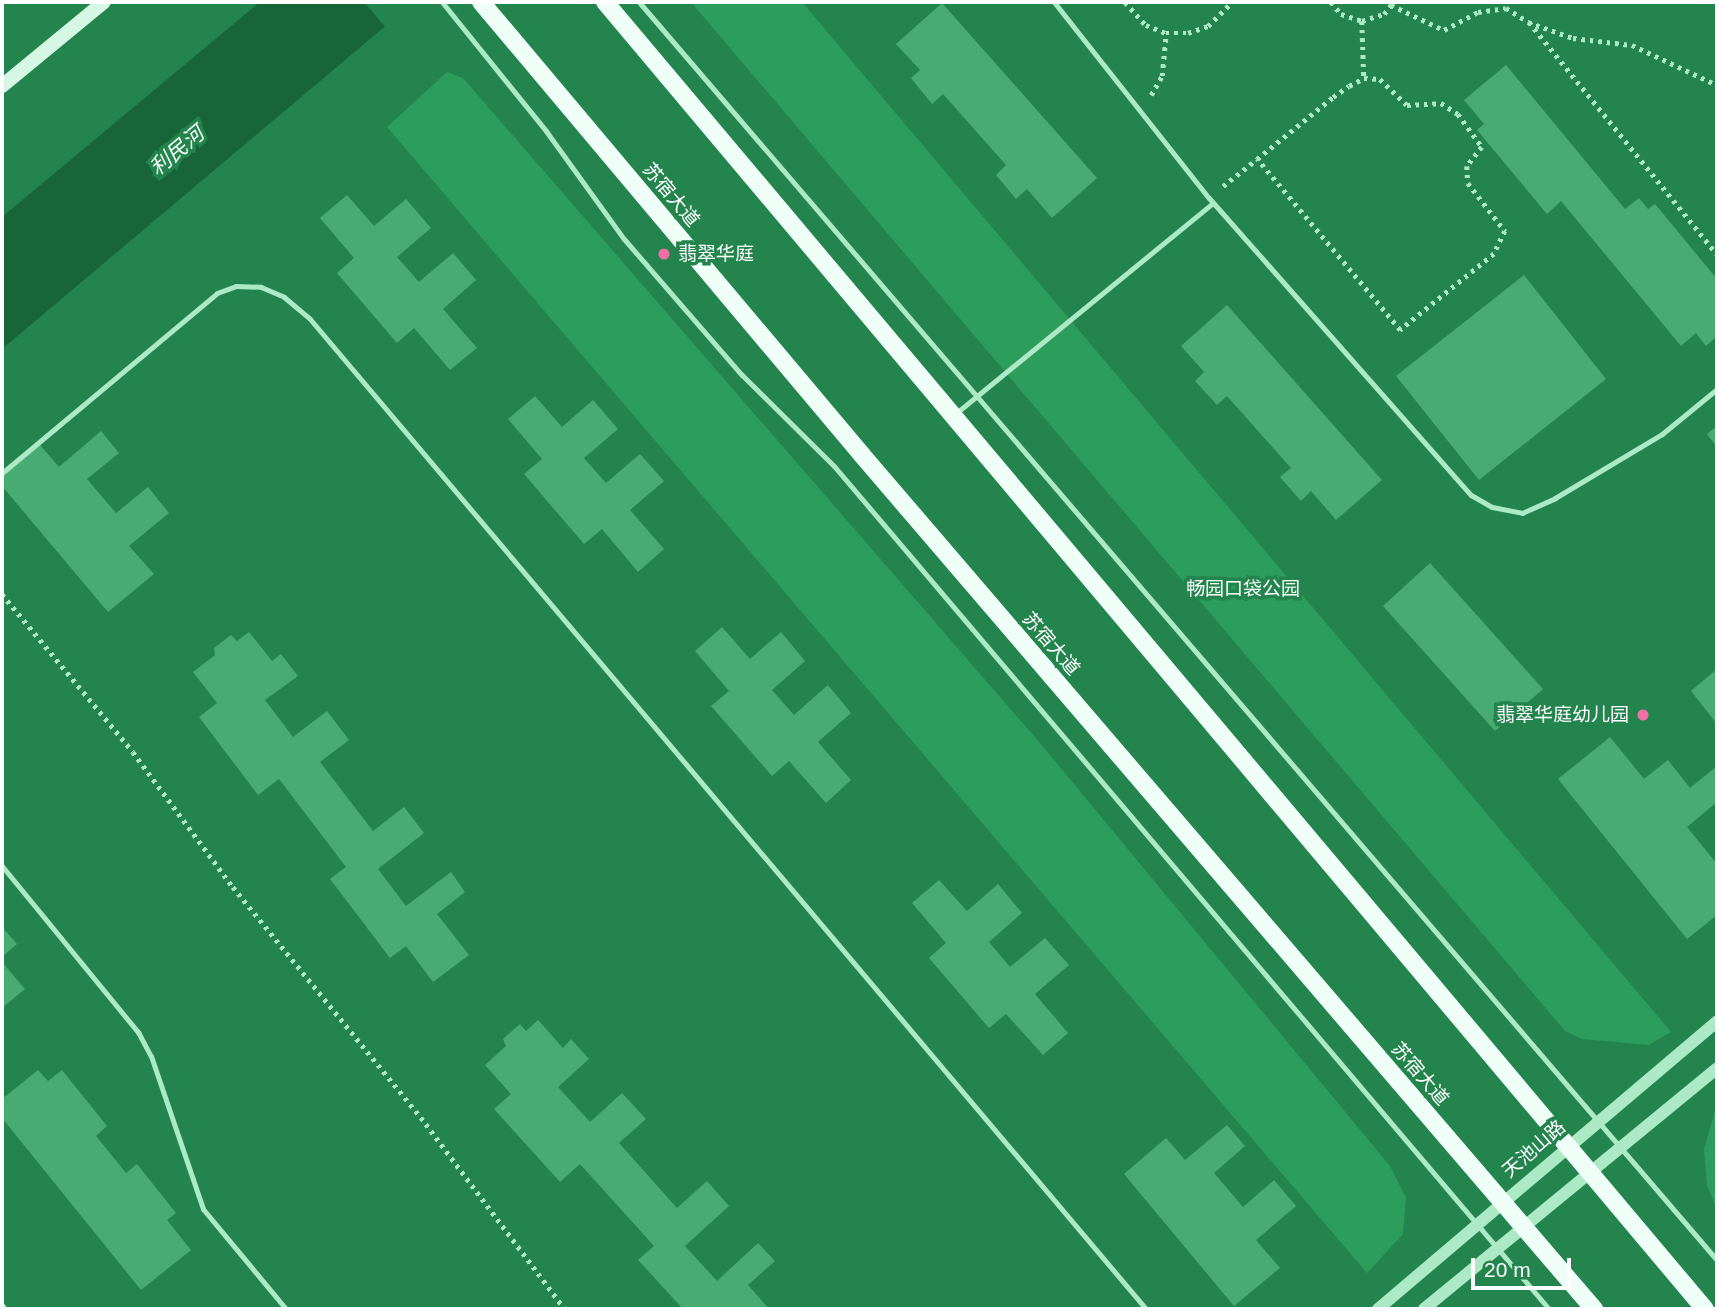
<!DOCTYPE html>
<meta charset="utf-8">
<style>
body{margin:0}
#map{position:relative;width:1719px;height:1311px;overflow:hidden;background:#23854d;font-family:Arial,"Noto Sans SC",sans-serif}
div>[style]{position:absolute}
.green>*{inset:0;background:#2d9d5c}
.water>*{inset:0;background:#18653a}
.pier>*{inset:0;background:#23854d}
.building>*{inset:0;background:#47ab72}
.path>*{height:4.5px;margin-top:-2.25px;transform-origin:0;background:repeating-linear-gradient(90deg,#ace9c5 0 3.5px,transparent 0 8.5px)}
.service>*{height:5px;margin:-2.5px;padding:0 2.5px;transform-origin:2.5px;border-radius:2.5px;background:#ace9c5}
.tertiary>*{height:12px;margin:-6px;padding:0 6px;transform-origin:6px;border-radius:6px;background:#ace9c5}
.secondary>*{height:14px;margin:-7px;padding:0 7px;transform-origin:7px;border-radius:7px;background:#d7f7e5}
.primary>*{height:18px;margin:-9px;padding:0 9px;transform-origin:9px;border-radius:9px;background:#effef6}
.dots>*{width:19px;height:19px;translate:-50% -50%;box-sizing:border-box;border:4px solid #23854d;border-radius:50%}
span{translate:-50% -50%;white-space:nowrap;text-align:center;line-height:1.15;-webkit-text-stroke:7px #23854d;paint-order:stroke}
.street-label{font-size:19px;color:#fff}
.poi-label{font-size:19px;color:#fff}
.left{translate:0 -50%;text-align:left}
.right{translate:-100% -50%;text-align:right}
.park-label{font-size:19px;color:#f8fefa}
.water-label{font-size:21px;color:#f8fefa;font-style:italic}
.frame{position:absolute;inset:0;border:4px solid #fff;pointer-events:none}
.scale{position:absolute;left:1471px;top:1258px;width:100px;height:32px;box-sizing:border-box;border:4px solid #fff;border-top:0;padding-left:9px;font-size:21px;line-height:24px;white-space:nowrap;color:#fff;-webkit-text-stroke:5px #23854d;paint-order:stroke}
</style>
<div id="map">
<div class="green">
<div style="clip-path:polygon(691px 2px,802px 2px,1671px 1032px,1649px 1045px,1582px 1039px,1565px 1031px)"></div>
<div style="clip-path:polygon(447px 72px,463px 78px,1040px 743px,1390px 1166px,1406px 1198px,1403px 1234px,1367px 1273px,387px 127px)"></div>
<div style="clip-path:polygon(1717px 1104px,1717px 1209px,1707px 1186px,1704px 1149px)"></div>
</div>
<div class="water">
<div style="clip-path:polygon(260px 2px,414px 2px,2px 349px,2px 217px)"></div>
</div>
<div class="pier">
<div style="clip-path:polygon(364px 2px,417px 2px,387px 29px)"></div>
</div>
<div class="building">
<div style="clip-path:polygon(942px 3px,1097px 178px,1052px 218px,1027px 189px,1016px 199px,996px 175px,1006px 165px,943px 94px,932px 104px,911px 78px,920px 70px,896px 44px)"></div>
<div style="clip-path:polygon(1506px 65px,1625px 209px,1639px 198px,1648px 209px,1655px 204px,1717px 279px,1717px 336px,1706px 346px,1696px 333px,1681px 346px,1561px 201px,1547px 214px,1477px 130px,1484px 124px,1464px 100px)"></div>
<div style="clip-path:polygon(347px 195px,374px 226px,406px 199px,431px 228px,397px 257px,419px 282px,453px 253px,476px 280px,443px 309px,477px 348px,450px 370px,414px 328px,397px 343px,337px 273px,354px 258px,320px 218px)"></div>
<div style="clip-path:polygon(1524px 275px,1606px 379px,1479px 480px,1396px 376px)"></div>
<div style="clip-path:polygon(1227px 305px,1382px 480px,1336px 520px,1311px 491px,1301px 501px,1280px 477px,1291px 468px,1227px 396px,1217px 405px,1195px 381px,1204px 372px,1181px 346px)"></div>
<div style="clip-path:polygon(535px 396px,562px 427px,593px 400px,618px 429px,584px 458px,606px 483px,640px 454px,664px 481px,630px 510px,664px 549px,638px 572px,602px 529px,584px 544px,524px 474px,542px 459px,508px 419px)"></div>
<div style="clip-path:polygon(1717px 426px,1717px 447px,1707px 434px)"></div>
<div style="clip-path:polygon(101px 431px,119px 453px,87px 479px,116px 513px,148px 487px,169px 513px,129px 546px,154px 574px,108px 612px,2px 486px,2px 477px,40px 445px,59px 467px)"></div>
<div style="clip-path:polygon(1430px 563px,1543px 689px,1495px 731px,1383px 606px)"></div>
<div style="clip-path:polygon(722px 627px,750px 659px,781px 632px,805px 661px,772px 690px,794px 715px,828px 685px,851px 713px,818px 742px,851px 780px,826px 803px,789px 761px,772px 776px,711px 706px,729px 691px,695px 651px)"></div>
<div style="clip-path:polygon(249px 632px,272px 661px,281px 654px,298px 676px,265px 700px,293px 737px,327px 711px,349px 740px,320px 762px,373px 831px,404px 807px,424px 833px,378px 869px,406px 906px,451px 872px,465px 892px,437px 914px,469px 955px,433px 982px,406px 946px,390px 958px,330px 879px,346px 867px,279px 779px,258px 795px,199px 717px,217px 703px,193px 672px,215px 655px,214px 648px,231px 635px,237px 641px)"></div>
<div style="clip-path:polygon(1717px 669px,1717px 724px,1691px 691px)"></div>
<div style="clip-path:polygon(1610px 737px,1644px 779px,1668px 760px,1690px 788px,1717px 766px,1717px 802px,1687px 827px,1717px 864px,1717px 915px,1687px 939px,1558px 779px)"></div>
<div style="clip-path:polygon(939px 880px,967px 911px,998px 884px,1022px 913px,989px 942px,1010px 967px,1045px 938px,1069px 965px,1035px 994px,1068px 1033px,1043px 1055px,1006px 1014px,989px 1028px,929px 958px,946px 943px,912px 903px)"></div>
<div style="clip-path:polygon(2px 927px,17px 944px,2px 957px)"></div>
<div style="clip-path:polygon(2px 962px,25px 989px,2px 1008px)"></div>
<div style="clip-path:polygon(538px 1020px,563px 1048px,571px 1039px,589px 1059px,558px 1087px,590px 1122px,622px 1093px,646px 1119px,619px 1143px,677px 1208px,707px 1181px,729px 1206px,685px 1246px,717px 1281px,758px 1243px,775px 1261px,748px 1285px,769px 1309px,683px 1309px,638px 1260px,654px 1246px,580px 1164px,560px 1182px,494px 1109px,511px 1094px,485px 1065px,506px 1046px,503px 1039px,520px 1024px,526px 1031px)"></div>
<div style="clip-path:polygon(38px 1070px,48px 1081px,62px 1070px,107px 1126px,96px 1136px,126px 1173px,137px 1164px,176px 1213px,167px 1220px,191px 1250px,141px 1290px,2px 1118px,2px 1099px)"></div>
<div style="clip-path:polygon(1227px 1125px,1245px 1146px,1214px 1173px,1243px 1207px,1274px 1180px,1296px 1206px,1256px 1240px,1280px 1268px,1234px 1306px,1124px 1174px,1166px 1138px,1185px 1160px)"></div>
</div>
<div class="path">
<div style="left:1125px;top:2px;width:31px;rotate:48deg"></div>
<div style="left:1146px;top:25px;width:22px;rotate:22deg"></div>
<div style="left:1166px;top:33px;width:22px"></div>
<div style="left:1188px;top:33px;width:21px;rotate:-19deg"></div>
<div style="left:1208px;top:26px;width:34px;rotate:-45deg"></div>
<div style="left:1331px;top:2px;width:16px;rotate:50deg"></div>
<div style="left:1341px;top:14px;width:22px;rotate:18deg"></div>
<div style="left:1362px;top:21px;width:23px;rotate:-18deg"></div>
<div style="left:1384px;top:14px;width:15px;rotate:-53deg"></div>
<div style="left:1391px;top:5px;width:59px;rotate:25.3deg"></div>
<div style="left:1444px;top:30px;width:38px;rotate:-28deg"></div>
<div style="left:1478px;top:12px;width:28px;rotate:-8deg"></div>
<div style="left:1506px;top:8px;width:26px;rotate:32deg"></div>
<div style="left:1528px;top:22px;width:48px;rotate:19.6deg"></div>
<div style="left:1573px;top:38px;width:59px;rotate:6.8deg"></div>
<div style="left:1632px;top:45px;width:94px;rotate:25.2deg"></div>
<div style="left:1362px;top:21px;width:57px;rotate:88deg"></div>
<div style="left:1529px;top:22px;width:299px;rotate:51deg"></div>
<div style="left:1151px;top:95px;width:22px;rotate:-60deg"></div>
<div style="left:1162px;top:76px;width:43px;rotate:-84.7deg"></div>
<div style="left:1223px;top:186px;width:43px;rotate:-38.5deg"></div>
<div style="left:1257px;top:159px;width:98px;rotate:-39.2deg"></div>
<div style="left:1333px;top:97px;width:19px;rotate:-35deg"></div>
<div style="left:1349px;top:86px;width:17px;rotate:-28deg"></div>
<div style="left:1364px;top:78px;width:16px;rotate:4deg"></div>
<div style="left:1380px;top:79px;width:37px;rotate:44deg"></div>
<div style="left:1407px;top:105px;width:34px;rotate:-3deg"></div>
<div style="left:1441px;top:103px;width:20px;rotate:33deg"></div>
<div style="left:1458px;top:114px;width:41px;rotate:54deg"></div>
<div style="left:1482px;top:147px;width:24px;rotate:128deg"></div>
<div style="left:1467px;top:166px;width:17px;rotate:87deg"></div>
<div style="left:1468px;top:183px;width:61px;rotate:52.4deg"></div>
<div style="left:1505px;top:231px;width:25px;rotate:116deg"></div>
<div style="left:1494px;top:254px;width:121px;rotate:141deg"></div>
<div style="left:1400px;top:330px;width:223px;rotate:-129.9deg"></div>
<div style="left:2px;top:594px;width:205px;rotate:50.3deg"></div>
<div style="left:133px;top:752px;width:168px;rotate:53.5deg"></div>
<div style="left:233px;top:887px;width:306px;rotate:50.8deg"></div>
<div style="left:426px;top:1124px;width:231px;rotate:53.1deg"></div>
</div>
<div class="service">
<div style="left:442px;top:2px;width:166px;rotate:51.1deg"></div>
<div style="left:546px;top:131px;width:133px;rotate:54.2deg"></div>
<div style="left:624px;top:239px;width:180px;rotate:49.1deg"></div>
<div style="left:742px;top:375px;width:129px;rotate:44.7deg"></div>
<div style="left:834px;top:466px;width:1105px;rotate:49.7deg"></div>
<div style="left:639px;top:2px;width:1657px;rotate:49.41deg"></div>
<div style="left:1054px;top:2px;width:250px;rotate:51.7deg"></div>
<div style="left:1209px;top:198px;width:396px;rotate:48.6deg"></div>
<div style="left:1471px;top:495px;width:24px;rotate:30deg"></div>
<div style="left:1492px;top:507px;width:31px;rotate:11deg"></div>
<div style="left:1522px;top:513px;width:36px;rotate:-24deg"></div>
<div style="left:1555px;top:498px;width:125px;rotate:-30.9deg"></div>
<div style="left:1662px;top:434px;width:71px;rotate:-39.3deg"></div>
<div style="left:955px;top:414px;width:333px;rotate:-39.3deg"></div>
<div style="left:2px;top:473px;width:280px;rotate:-39.9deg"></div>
<div style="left:217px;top:293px;width:20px;rotate:-20deg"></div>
<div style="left:236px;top:286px;width:25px;rotate:2deg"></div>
<div style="left:261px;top:287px;width:25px;rotate:23deg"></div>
<div style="left:284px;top:297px;width:34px;rotate:40deg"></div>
<div style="left:310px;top:319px;width:1296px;rotate:49.82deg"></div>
<div style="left:2px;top:866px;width:215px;rotate:50.7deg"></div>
<div style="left:138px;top:1032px;width:27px;rotate:62deg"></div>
<div style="left:151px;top:1056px;width:162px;rotate:71.2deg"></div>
<div style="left:203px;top:1209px;width:130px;rotate:50.3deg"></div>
<div style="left:2px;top:1305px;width:5px;rotate:53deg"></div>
</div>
<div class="tertiary">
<div style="left:1378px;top:1309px;width:445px;rotate:-40.3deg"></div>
<div style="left:1424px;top:1309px;width:379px;rotate:-39.4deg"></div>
</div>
<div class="secondary">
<div style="left:2px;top:86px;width:132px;rotate:-39.5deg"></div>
</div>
<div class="primary">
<div style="left:481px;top:2px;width:592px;rotate:49.93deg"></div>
<div style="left:862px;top:455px;width:1125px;rotate:49.4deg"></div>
<div style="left:605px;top:2px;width:1708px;rotate:49.92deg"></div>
</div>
<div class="dots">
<div style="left:664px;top:254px;background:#f46fa7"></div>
<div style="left:1643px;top:715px;background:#f46fa7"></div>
</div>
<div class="street-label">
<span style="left:671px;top:195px;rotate:50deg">苏宿大道</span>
<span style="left:1051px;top:644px;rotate:49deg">苏宿大道</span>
<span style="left:1420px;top:1074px;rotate:49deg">苏宿大道</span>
<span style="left:1534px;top:1149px;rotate:-41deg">天池山路</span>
</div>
<div class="poi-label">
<span class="left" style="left:678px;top:254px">翡翠华庭</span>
<span class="right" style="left:1629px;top:715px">翡翠华庭幼儿园</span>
</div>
<div class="park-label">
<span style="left:1243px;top:589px">畅园口袋公园</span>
</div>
<div class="water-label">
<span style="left:177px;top:151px;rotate:-40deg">利民河</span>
</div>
<div class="frame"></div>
<div class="scale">20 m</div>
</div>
